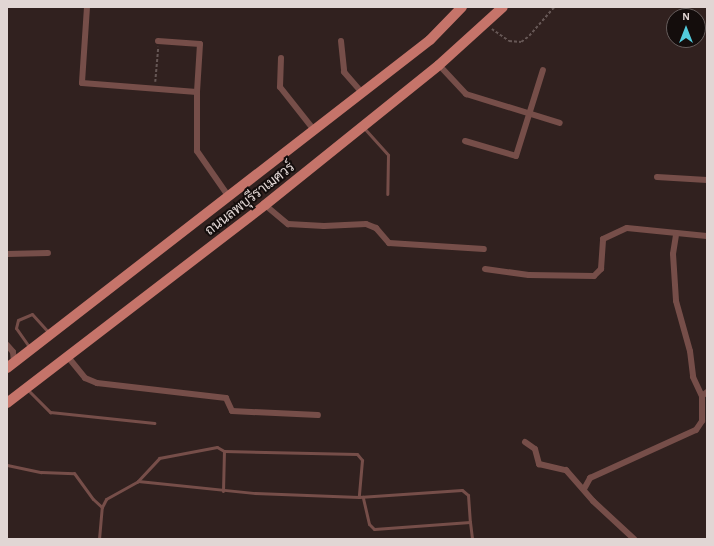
<!DOCTYPE html>
<meta charset="utf-8">
<style>
body{margin:0}
#map{position:relative;width:714px;height:546px;overflow:hidden;background:#31211f;font-family:"Alegreya Sans",Sarabun,sans-serif}
div>[style]{position:absolute}
.path>*{height:1.5px;margin-top:-0.75px;transform-origin:0;background:repeating-linear-gradient(90deg,#665755 0 3px,transparent 0 5px)}
.lane>*{height:3px;margin:-1.5px;padding:0 1.5px;transform-origin:1.5px;border-radius:1.5px;background:#764e49}
.street>*{height:6px;margin:-3px;padding:0 3px;transform-origin:3px;border-radius:3px;background:#764e49}
.primary>*{height:10px;margin:-5px;padding:0 5px;transform-origin:5px;border-radius:5px;background:#c5746a}
span{translate:-50% -50%;white-space:nowrap;text-align:center;line-height:1.15;-webkit-text-stroke:4px #140d0c;paint-order:stroke}
.street-label{font-size:14px;color:#e1d6d4}
.frame{position:absolute;inset:0;border:8px solid #e1d6d4;pointer-events:none}
.north{position:absolute;left:666px;top:8px;width:40px;height:40px;box-sizing:border-box;background:#140d0c;border:1px solid #665d5c;border-radius:50%;rotate:0deg;font-size:11px;font-weight:700;line-height:16px;text-align:center;color:#e1d6d4}
.north::after{content:'';display:block;margin:auto;width:14px;height:18px;background:#53cbdc;clip-path:polygon(50% 0,100% 100%,50% 72%,0 100%)}
</style>
<div id="map">
<div class="path">
<div style="left:492px;top:29px;width:21px;rotate:35deg"></div>
<div style="left:509px;top:41px;width:12px;rotate:5deg"></div>
<div style="left:521px;top:42px;width:10px;rotate:-37deg"></div>
<div style="left:529px;top:36px;width:38px;rotate:-49deg"></div>
<div style="left:155px;top:82px;width:35px;rotate:-85deg"></div>
</div>
<div class="lane">
<div style="left:364px;top:128px;width:36px;rotate:48deg"></div>
<div style="left:388px;top:155px;width:39px;rotate:91deg"></div>
<div style="left:30px;top:348px;width:24px;rotate:-125deg"></div>
<div style="left:16px;top:328px;width:8px;rotate:-76deg"></div>
<div style="left:18px;top:320px;width:15px;rotate:-23deg"></div>
<div style="left:32px;top:314px;width:25px;rotate:48deg"></div>
<div style="left:27px;top:389px;width:33px;rotate:45deg"></div>
<div style="left:50px;top:412px;width:105px;rotate:6deg"></div>
<div style="left:7px;top:465px;width:35px;rotate:12deg"></div>
<div style="left:41px;top:472px;width:33px;rotate:2deg"></div>
<div style="left:74px;top:473px;width:32px;rotate:54deg"></div>
<div style="left:93px;top:499px;width:12px;rotate:42deg"></div>
<div style="left:138px;top:481px;width:118px;rotate:5.9deg"></div>
<div style="left:255px;top:493px;width:104px;rotate:2.2deg"></div>
<div style="left:223px;top:491px;width:40px;rotate:-88.6deg"></div>
<div style="left:470px;top:522px;width:17px;rotate:83deg"></div>
<div style="left:99px;top:539px;width:32px;rotate:-85deg"></div>
<div style="left:102px;top:507px;width:9px;rotate:-63deg"></div>
<div style="left:106px;top:499px;width:35px;rotate:-29deg"></div>
<div style="left:137px;top:482px;width:33px;rotate:-47deg"></div>
<div style="left:159px;top:458px;width:59px;rotate:-10.7deg"></div>
<div style="left:217px;top:447px;width:8px;rotate:30deg"></div>
<div style="left:224px;top:451px;width:133px;rotate:1.3deg"></div>
<div style="left:357px;top:454px;width:8px;rotate:50deg"></div>
<div style="left:362px;top:460px;width:37px;rotate:95deg"></div>
<div style="left:359px;top:497px;width:103px;rotate:-3.9deg"></div>
<div style="left:462px;top:490px;width:8px;rotate:40deg"></div>
<div style="left:468px;top:495px;width:27px;rotate:86deg"></div>
<div style="left:470px;top:522px;width:96px;rotate:175.8deg"></div>
<div style="left:374px;top:529px;width:7px;rotate:-135deg"></div>
<div style="left:369px;top:524px;width:28px;rotate:-103deg"></div>
</div>
<div class="street">
<div style="left:87px;top:7px;width:76px;rotate:93.8deg"></div>
<div style="left:82px;top:83px;width:115px;rotate:4.5deg"></div>
<div style="left:197px;top:92px;width:59px;rotate:90deg"></div>
<div style="left:197px;top:151px;width:56px;rotate:55.2deg"></div>
<div style="left:158px;top:41px;width:42px;rotate:4.1deg"></div>
<div style="left:200px;top:44px;width:48px;rotate:93.6deg"></div>
<div style="left:341px;top:41px;width:31px;rotate:84deg"></div>
<div style="left:344px;top:72px;width:28px;rotate:49deg"></div>
<div style="left:281px;top:58px;width:29px;rotate:92deg"></div>
<div style="left:280px;top:87px;width:55px;rotate:51.7deg"></div>
<div style="left:439px;top:65px;width:40px;rotate:47deg"></div>
<div style="left:466px;top:94px;width:98px;rotate:17.1deg"></div>
<div style="left:465px;top:141px;width:53px;rotate:16.4deg"></div>
<div style="left:516px;top:156px;width:90px;rotate:-72.6deg"></div>
<div style="left:657px;top:177px;width:50px;rotate:3.4deg"></div>
<div style="left:265px;top:205px;width:30px;rotate:40deg"></div>
<div style="left:288px;top:224px;width:36px;rotate:3deg"></div>
<div style="left:324px;top:226px;width:42px;rotate:-2.7deg"></div>
<div style="left:366px;top:224px;width:11px;rotate:22deg"></div>
<div style="left:376px;top:228px;width:20px;rotate:49deg"></div>
<div style="left:389px;top:243px;width:95px;rotate:3.6deg"></div>
<div style="left:676px;top:235px;width:19px;rotate:99deg"></div>
<div style="left:673px;top:254px;width:47px;rotate:86.3deg"></div>
<div style="left:676px;top:301px;width:52px;rotate:74.4deg"></div>
<div style="left:690px;top:351px;width:26px;rotate:83deg"></div>
<div style="left:693px;top:377px;width:21px;rotate:65deg"></div>
<div style="left:7px;top:254px;width:41px;rotate:-1.4deg"></div>
<div style="left:485px;top:269px;width:44px;rotate:7.8deg"></div>
<div style="left:529px;top:275px;width:65px;rotate:0.9deg"></div>
<div style="left:594px;top:276px;width:10px;rotate:-45deg"></div>
<div style="left:601px;top:269px;width:30px;rotate:-86deg"></div>
<div style="left:603px;top:239px;width:26px;rotate:-25deg"></div>
<div style="left:627px;top:228px;width:80px;rotate:5.7deg"></div>
<div style="left:7px;top:345px;width:9px;rotate:49deg"></div>
<div style="left:13px;top:352px;width:10px;rotate:84deg"></div>
<div style="left:68px;top:357px;width:27px;rotate:51deg"></div>
<div style="left:85px;top:378px;width:13px;rotate:23deg"></div>
<div style="left:97px;top:383px;width:130px;rotate:6.6deg"></div>
<div style="left:226px;top:398px;width:14px;rotate:65deg"></div>
<div style="left:232px;top:411px;width:86px;rotate:2.7deg"></div>
<div style="left:525px;top:442px;width:12px;rotate:35deg"></div>
<div style="left:535px;top:449px;width:16px;rotate:75deg"></div>
<div style="left:539px;top:464px;width:28px;rotate:13deg"></div>
<div style="left:566px;top:470px;width:41px;rotate:48.9deg"></div>
<div style="left:593px;top:501px;width:56px;rotate:42.8deg"></div>
<div style="left:584px;top:489px;width:13px;rotate:-61deg"></div>
<div style="left:590px;top:478px;width:116px;rotate:-24.4deg"></div>
<div style="left:696px;top:430px;width:11px;rotate:-56deg"></div>
<div style="left:702px;top:421px;width:25px;rotate:-90deg"></div>
<div style="left:702px;top:396px;width:6px;rotate:-39deg"></div>
</div>
<div class="primary">
<div style="left:7px;top:368px;width:535px;rotate:-37.79deg"></div>
<div style="left:430px;top:40px;width:46px;rotate:-45.9deg"></div>
<div style="left:7px;top:403px;width:325px;rotate:-37.5deg"></div>
<div style="left:265px;top:205px;width:223px;rotate:-38.8deg"></div>
<div style="left:439px;top:65px;width:86px;rotate:-42.2deg"></div>
</div>
<div class="street-label">
<span style="left:250px;top:199px;rotate:-38deg">ถนนลพบุรีราเมศวร์</span>
</div>
<div class="frame"></div>
<div class="north">N</div>
</div>
